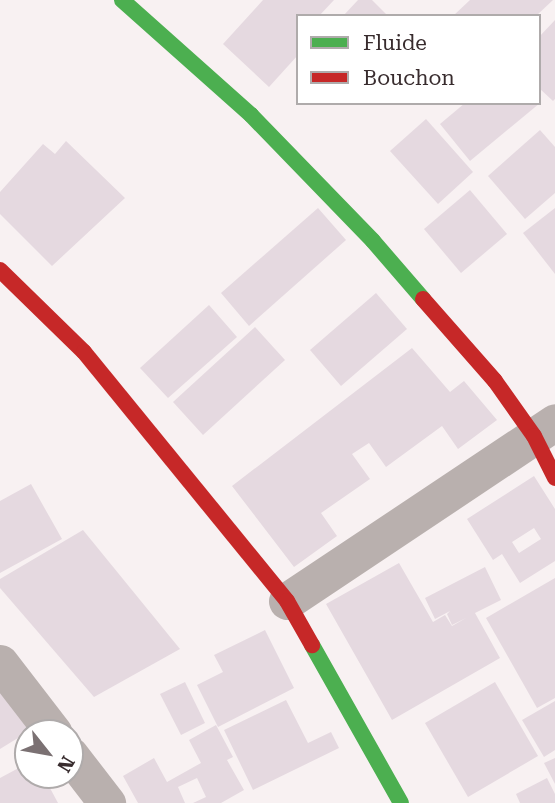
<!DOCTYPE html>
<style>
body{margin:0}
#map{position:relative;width:555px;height:803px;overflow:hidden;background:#f8f1f2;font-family:"Roboto Serif",serif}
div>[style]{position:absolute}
.building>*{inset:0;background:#e5d9e0}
.street>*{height:37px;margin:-18.5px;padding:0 18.5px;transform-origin:18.5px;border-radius:18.5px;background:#b9b0ae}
.fast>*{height:16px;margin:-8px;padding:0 8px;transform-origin:8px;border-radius:8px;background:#4caf50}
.jam>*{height:16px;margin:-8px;padding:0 8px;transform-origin:8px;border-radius:8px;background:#c62828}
span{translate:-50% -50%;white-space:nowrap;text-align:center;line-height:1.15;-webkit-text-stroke:5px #fff;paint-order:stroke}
.legend{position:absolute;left:296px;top:14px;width:245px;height:91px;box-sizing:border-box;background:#fff;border:2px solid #afabab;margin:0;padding:9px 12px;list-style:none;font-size:21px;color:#382c2e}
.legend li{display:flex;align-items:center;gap:14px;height:35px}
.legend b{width:35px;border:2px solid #afabab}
.north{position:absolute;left:14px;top:719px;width:70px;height:70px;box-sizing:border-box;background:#fff;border:2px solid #afabab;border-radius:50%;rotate:121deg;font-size:19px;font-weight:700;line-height:28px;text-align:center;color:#382c2e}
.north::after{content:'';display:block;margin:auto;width:24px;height:32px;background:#7b7173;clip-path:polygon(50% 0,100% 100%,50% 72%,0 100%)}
</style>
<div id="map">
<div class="building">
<div style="clip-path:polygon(263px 0,334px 0,319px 16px,298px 16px,298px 55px,269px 87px,223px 44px)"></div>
<div style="clip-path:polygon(358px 0,372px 0,388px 16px,343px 16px)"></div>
<div style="clip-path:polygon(470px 0,553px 0,536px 16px,453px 16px)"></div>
<div style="clip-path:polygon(555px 20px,555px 99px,553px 101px,539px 88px,539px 37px)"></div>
<div style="clip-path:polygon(465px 103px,540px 103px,470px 161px,440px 124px)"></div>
<div style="clip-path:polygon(426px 119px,473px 172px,438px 204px,390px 151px)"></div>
<div style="clip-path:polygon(540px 130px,555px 147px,555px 193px,525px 219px,488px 176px)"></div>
<div style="clip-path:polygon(66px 141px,125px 198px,52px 266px,0 214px,0 192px,43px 144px,55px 154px)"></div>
<div style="clip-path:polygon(470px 190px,507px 234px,461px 273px,424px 229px)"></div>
<div style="clip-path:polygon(318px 208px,346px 240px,249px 326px,221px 293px)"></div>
<div style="clip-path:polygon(555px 208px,555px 274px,523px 233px)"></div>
<div style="clip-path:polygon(376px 293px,407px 329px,341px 386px,310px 350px)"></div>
<div style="clip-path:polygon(209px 305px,237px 337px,168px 398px,140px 368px)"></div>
<div style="clip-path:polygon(255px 327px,285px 360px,203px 435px,173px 402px)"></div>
<div style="clip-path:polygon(412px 348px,450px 392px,464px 381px,497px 420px,458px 449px,442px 426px,386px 467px,369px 443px,352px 454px,370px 479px,321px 513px,337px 536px,294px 567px,232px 486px)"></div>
<div style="clip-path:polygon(evenodd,534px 476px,555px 509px,555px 561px,520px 583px,502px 554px,493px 560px,467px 519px,534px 476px,534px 528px,541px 539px,519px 553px,512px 542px,534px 528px)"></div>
<div style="clip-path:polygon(31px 484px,62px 539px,0 573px,0 501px)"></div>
<div style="clip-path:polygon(83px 530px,180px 649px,94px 697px,0 588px,0 579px)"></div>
<div style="clip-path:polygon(399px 563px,433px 622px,445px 615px,452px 626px,466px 618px,452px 625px,447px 614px,450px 611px,435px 619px,425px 598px,485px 567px,501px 600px,475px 613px,500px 658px,392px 720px,326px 604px)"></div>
<div style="clip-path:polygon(555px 578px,555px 698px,537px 708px,486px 618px)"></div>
<div style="clip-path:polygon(265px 630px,294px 688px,218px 727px,197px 685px,223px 672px,214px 655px)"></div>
<div style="clip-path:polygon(0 678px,39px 725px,0 749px)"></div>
<div style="clip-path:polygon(185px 682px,205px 723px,181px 735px,160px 694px)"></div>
<div style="clip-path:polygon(495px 682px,538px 756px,468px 797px,425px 723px)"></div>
<div style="clip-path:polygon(286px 700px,308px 743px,331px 732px,339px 748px,253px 790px,224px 730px)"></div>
<div style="clip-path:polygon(555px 701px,555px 750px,544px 757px,522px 720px)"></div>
<div style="clip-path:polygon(216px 725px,233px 757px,227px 760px,244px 790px,221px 803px,193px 803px,206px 797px,197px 778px,178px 787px,185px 803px,138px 803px,123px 776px,154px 758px,167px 782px,201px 763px,189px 740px)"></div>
<div style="clip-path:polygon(555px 758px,555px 784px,544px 763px)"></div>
<div style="clip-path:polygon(28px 763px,28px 775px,43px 775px,58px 803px,0 803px,0 778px)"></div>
<div style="clip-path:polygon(547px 778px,555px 794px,555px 803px,520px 803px,516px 794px)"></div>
</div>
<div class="street">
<div style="left:287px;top:601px;width:322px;rotate:-33.7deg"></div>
<div style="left:0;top:663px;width:88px;rotate:52.4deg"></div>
<div style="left:70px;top:755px;width:61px;rotate:52.4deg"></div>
</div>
<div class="fast">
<div style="left:122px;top:0;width:173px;rotate:41.7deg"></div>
<div style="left:251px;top:115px;width:175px;rotate:45.9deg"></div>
<div style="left:373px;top:241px;width:77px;rotate:49.2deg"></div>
<div style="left:312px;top:645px;width:181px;rotate:60.6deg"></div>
</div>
<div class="jam">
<div style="left:0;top:270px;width:117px;rotate:44.3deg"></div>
<div style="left:84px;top:352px;width:321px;rotate:50.8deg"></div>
<div style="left:287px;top:601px;width:51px;rotate:60.4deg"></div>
<div style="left:423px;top:299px;width:109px;rotate:48.7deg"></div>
<div style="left:495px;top:381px;width:67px;rotate:54.7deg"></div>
<div style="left:534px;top:436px;width:47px;rotate:63.4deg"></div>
</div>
<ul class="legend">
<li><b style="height:9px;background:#4caf50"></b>Fluide</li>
<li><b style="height:9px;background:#c62828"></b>Bouchon</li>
</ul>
<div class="north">N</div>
</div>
